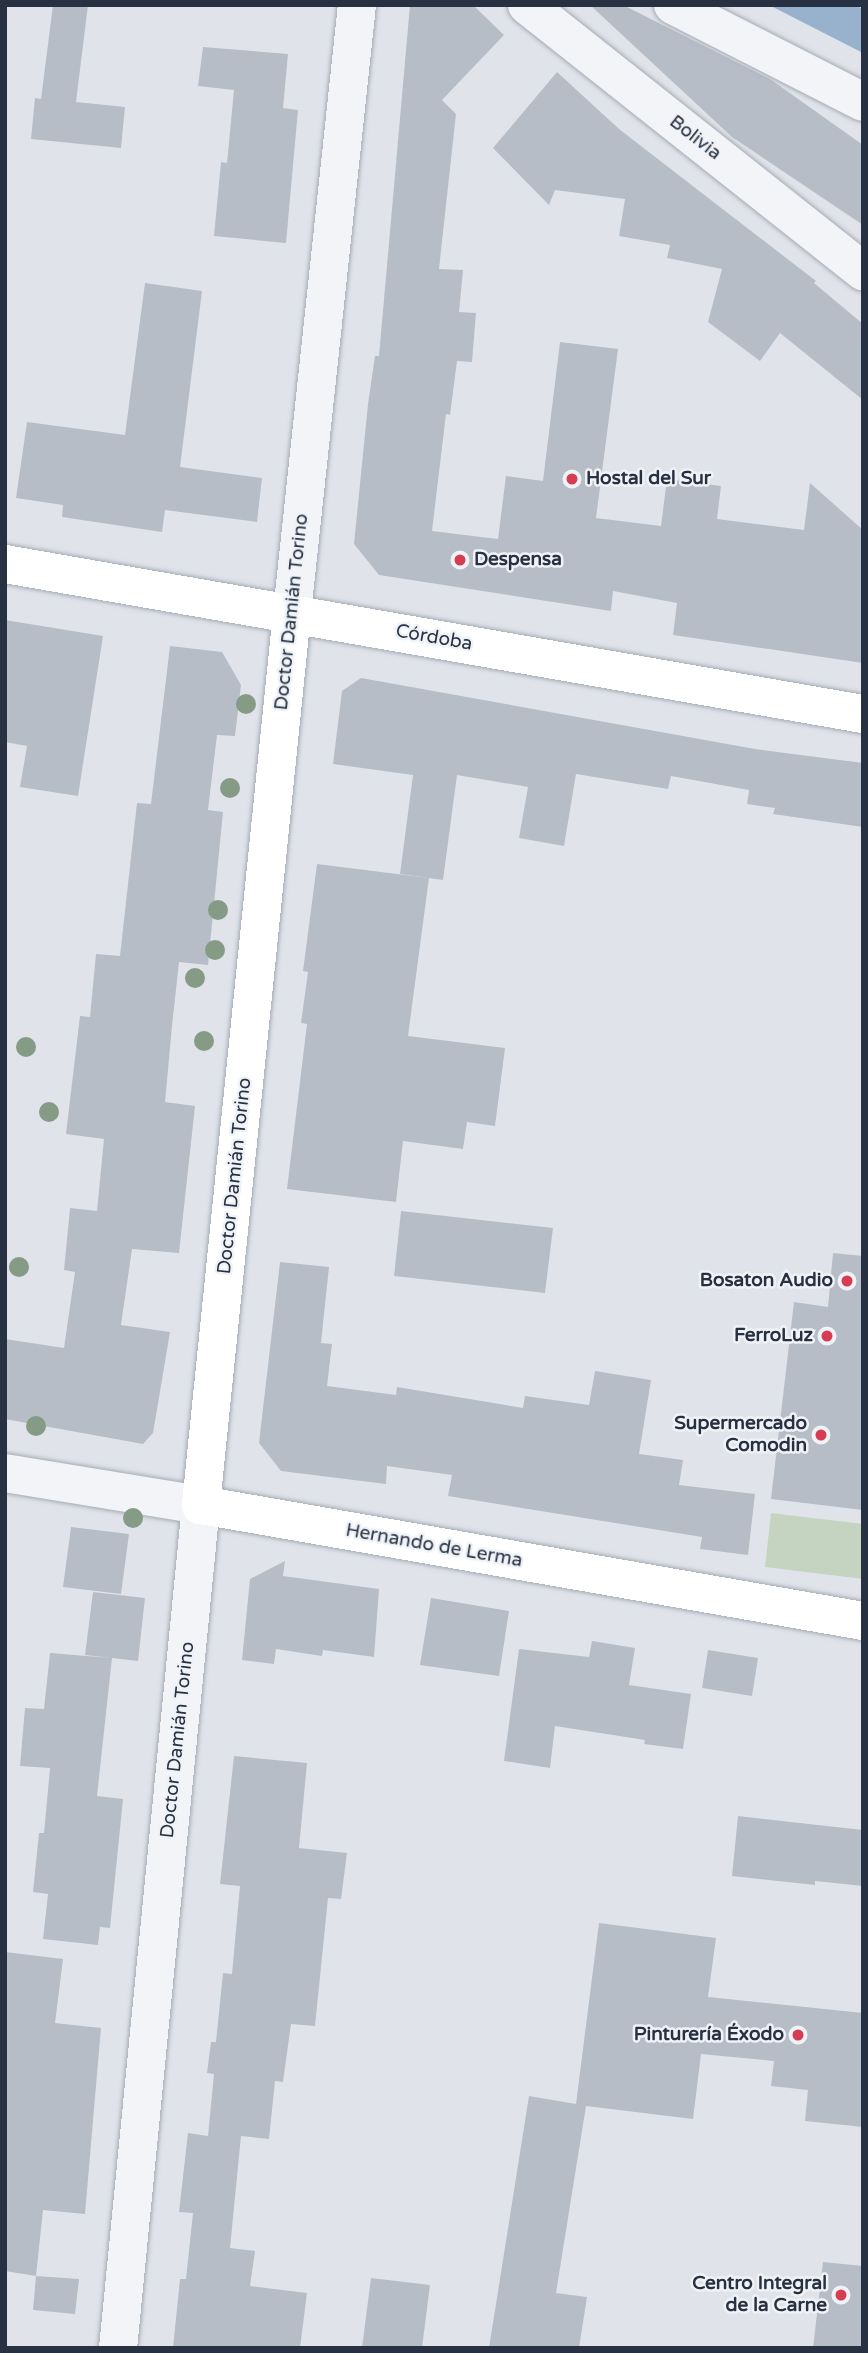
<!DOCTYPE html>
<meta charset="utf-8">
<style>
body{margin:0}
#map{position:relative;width:868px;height:2353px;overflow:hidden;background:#e0e4ea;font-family:"Varela Round",sans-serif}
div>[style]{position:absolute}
.green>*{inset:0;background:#c5d4c0}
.water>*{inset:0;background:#98b1cc}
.building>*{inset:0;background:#b7bdc7}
.roads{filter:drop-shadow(0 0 2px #a5abb4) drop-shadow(0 0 2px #a5abb4)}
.minor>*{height:38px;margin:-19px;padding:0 19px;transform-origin:19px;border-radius:19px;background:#f3f4f8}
.major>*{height:38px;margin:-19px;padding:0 19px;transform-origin:19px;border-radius:19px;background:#fff}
.trees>*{width:20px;height:20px;margin:-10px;border-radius:50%;background:#859b86}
.dots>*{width:19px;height:19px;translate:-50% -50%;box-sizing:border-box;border:4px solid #eff3f7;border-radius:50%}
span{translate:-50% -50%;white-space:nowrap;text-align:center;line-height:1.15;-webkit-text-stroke:5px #eff3f7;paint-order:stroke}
.street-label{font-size:19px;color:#273142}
.poi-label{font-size:19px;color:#273142;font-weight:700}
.left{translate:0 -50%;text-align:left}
.right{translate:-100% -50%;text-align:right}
.frame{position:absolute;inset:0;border:7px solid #273142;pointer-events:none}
</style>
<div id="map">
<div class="green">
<div style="clip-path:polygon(771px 1513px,863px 1524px,863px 1579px,765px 1567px)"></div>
</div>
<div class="water">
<div style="clip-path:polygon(769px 5px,855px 5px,863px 9px,863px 53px)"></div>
</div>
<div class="building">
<div style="clip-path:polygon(53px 5px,88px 5px,76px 102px,125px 107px,121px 148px,31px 139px,35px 98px,41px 99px)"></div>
<div style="clip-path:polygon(410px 5px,473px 5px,504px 35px,442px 100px,456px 114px,439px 269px,463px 270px,459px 312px,476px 313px,472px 362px,457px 361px,450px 415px,446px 414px,432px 531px,498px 539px,506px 476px,543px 481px,560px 342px,618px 349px,596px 518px,661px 526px,667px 479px,721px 486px,717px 519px,804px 530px,810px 483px,863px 530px,863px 663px,673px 635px,677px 603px,613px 591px,611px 611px,379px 575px,354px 544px,368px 404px,375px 356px,379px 356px)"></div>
<div style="clip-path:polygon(590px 5px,623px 5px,770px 79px,863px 145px,863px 225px,732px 137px)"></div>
<div style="clip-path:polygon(203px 47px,288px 54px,283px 108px,298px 110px,286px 243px,214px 236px,221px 162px,227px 163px,234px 90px,198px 86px)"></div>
<div style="clip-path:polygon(557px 72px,619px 129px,816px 281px,814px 283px,863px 324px,863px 400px,780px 333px,760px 361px,708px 322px,722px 269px,667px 258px,670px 245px,619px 236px,625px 199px,555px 190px,549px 205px,493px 148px)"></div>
<div style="clip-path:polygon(145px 283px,202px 291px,180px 467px,262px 478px,257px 522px,165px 510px,162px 532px,62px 517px,63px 505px,16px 498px,27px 422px,125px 435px)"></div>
<div style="clip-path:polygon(5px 620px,103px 636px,78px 796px,20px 787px,27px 746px,5px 742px)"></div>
<div style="clip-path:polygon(170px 646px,222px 652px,241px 685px,235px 736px,217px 735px,208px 810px,223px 812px,208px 965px,179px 962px,172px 1026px,165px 1102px,195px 1106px,179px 1253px,132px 1249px,121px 1325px,170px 1332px,153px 1433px,143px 1444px,5px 1419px,5px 1339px,64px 1348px,75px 1272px,64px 1270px,70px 1208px,97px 1211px,104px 1139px,66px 1134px,80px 1016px,90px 1017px,96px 954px,120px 956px,137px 803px,151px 804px)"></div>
<div style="clip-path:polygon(361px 678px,755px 749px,863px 763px,863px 827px,773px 814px,775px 808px,747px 804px,749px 790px,671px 776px,668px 789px,576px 774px,564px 846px,519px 838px,528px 787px,457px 775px,443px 880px,400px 874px,413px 775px,333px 764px,342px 691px)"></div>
<div style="clip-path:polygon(317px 864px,429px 878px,408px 1036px,505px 1048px,495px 1126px,467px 1122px,463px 1149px,403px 1141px,396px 1202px,287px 1189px,307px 1024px,301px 1023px,308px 972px,303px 971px)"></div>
<div style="clip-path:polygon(401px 1211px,553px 1228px,545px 1293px,394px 1276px)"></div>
<div style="clip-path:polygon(833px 1253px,863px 1256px,863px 1510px,771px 1499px,794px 1302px,828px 1307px)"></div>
<div style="clip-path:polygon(280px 1262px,329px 1267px,321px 1343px,332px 1344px,327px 1386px,396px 1395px,397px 1387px,523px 1408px,525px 1396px,589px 1405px,595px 1371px,651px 1380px,639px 1454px,683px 1460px,679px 1485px,755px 1494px,748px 1555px,700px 1549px,702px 1537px,448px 1496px,452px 1475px,387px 1466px,386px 1484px,281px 1471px,259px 1443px)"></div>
<div style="clip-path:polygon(71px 1527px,129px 1534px,121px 1594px,63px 1587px)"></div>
<div style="clip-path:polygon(285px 1561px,283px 1576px,379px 1589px,374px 1657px,323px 1650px,322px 1656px,276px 1649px,274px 1664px,242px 1660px,250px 1579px)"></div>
<div style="clip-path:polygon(93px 1592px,145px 1598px,138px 1661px,112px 1658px,97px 1796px,123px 1799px,110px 1928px,100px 1927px,98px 1945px,43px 1939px,48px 1894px,33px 1892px,39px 1833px,44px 1833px,50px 1768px,20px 1766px,25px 1708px,44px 1709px,50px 1653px,111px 1658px,85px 1655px)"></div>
<div style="clip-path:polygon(431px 1598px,509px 1611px,499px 1676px,420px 1665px)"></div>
<div style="clip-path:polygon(592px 1641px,635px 1648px,629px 1685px,691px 1694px,683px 1749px,644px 1744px,645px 1740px,555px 1726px,550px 1768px,504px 1761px,519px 1649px,589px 1657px)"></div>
<div style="clip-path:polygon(708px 1650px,758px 1658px,752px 1696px,702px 1688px)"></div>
<div style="clip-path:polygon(234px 1756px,307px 1763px,299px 1848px,347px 1853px,341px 1899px,328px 1898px,315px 2026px,291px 2024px,283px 2082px,275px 2081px,269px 2139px,241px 2136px,230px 2248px,255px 2251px,250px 2286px,307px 2293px,300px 2348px,173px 2348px,180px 2279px,186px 2279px,193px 2213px,179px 2212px,188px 2133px,208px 2136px,214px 2074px,207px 2073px,211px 2042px,216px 2042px,223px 1973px,232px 1974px,240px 1886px,220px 1884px)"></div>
<div style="clip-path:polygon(738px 1816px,863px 1830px,863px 1886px,815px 1881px,815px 1885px,732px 1876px)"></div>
<div style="clip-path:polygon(599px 1923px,716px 1938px,708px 1997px,863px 2013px,863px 2127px,805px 2121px,808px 2090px,771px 2086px,774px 2061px,701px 2054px,693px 2119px,586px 2106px,556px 2293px,587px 2297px,579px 2348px,489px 2348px,529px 2096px,576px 2104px)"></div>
<div style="clip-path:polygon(5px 1952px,63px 1959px,55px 2023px,101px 2028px,85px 2214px,43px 2210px,36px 2276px,5px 2271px)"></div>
<div style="clip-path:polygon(823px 2262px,863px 2266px,863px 2348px,813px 2348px)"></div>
<div style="clip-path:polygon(36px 2276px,79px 2279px,75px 2314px,33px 2310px)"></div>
<div style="clip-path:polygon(371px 2278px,430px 2285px,422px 2348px,362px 2348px)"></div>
</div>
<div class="roads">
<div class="minor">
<div style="left:527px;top:5px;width:429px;rotate:38.4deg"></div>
<div style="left:673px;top:5px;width:213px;rotate:27deg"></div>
<div style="left:292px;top:613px;width:611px;rotate:-83.9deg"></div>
<div style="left:5px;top:1473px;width:199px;rotate:9.3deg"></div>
<div style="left:201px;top:1505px;width:847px;rotate:95.62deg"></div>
</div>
<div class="major">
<div style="left:5px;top:564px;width:871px;rotate:9.92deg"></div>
<div style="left:292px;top:613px;width:897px;rotate:95.83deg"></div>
<div style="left:201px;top:1505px;width:672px;rotate:9.94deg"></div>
</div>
</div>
<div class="trees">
<div style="left:246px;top:704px"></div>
<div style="left:230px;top:788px"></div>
<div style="left:218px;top:910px"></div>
<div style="left:215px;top:950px"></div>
<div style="left:195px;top:978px"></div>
<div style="left:204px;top:1041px"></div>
<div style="left:26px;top:1047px"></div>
<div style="left:49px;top:1112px"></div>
<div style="left:19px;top:1267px"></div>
<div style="left:36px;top:1426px"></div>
<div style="left:133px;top:1518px"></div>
</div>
<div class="dots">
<div style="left:572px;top:479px;background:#d73d52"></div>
<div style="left:460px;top:560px;background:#d73d52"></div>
<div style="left:847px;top:1281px;background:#d73d52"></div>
<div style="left:827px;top:1336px;background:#d73d52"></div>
<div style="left:821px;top:1435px;background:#d73d52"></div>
<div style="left:798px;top:2035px;background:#d73d52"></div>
<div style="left:841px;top:2295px;background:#d73d52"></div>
</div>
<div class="street-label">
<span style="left:695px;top:138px;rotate:38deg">Bolivia</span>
<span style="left:292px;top:612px;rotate:-84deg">Doctor Damián Torino</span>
<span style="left:434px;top:638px;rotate:10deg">Córdoba</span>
<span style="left:235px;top:1176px;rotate:-84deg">Doctor Damián Torino</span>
<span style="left:434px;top:1546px;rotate:10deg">Hernando de Lerma</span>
<span style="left:178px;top:1740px;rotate:-84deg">Doctor Damián Torino</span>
</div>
<div class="poi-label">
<span class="left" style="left:586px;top:479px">Hostal del Sur</span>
<span class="left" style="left:474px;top:560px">Despensa</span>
<span class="right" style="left:833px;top:1281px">Bosaton Audio</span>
<span class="right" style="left:813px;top:1336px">FerroLuz</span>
<span class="right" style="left:807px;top:1435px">Supermercado<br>Comodin</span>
<span class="right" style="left:784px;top:2035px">Pinturería Éxodo</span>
<span class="right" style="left:827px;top:2295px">Centro Integral<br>de la Carne</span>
</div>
<div class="frame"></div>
</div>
